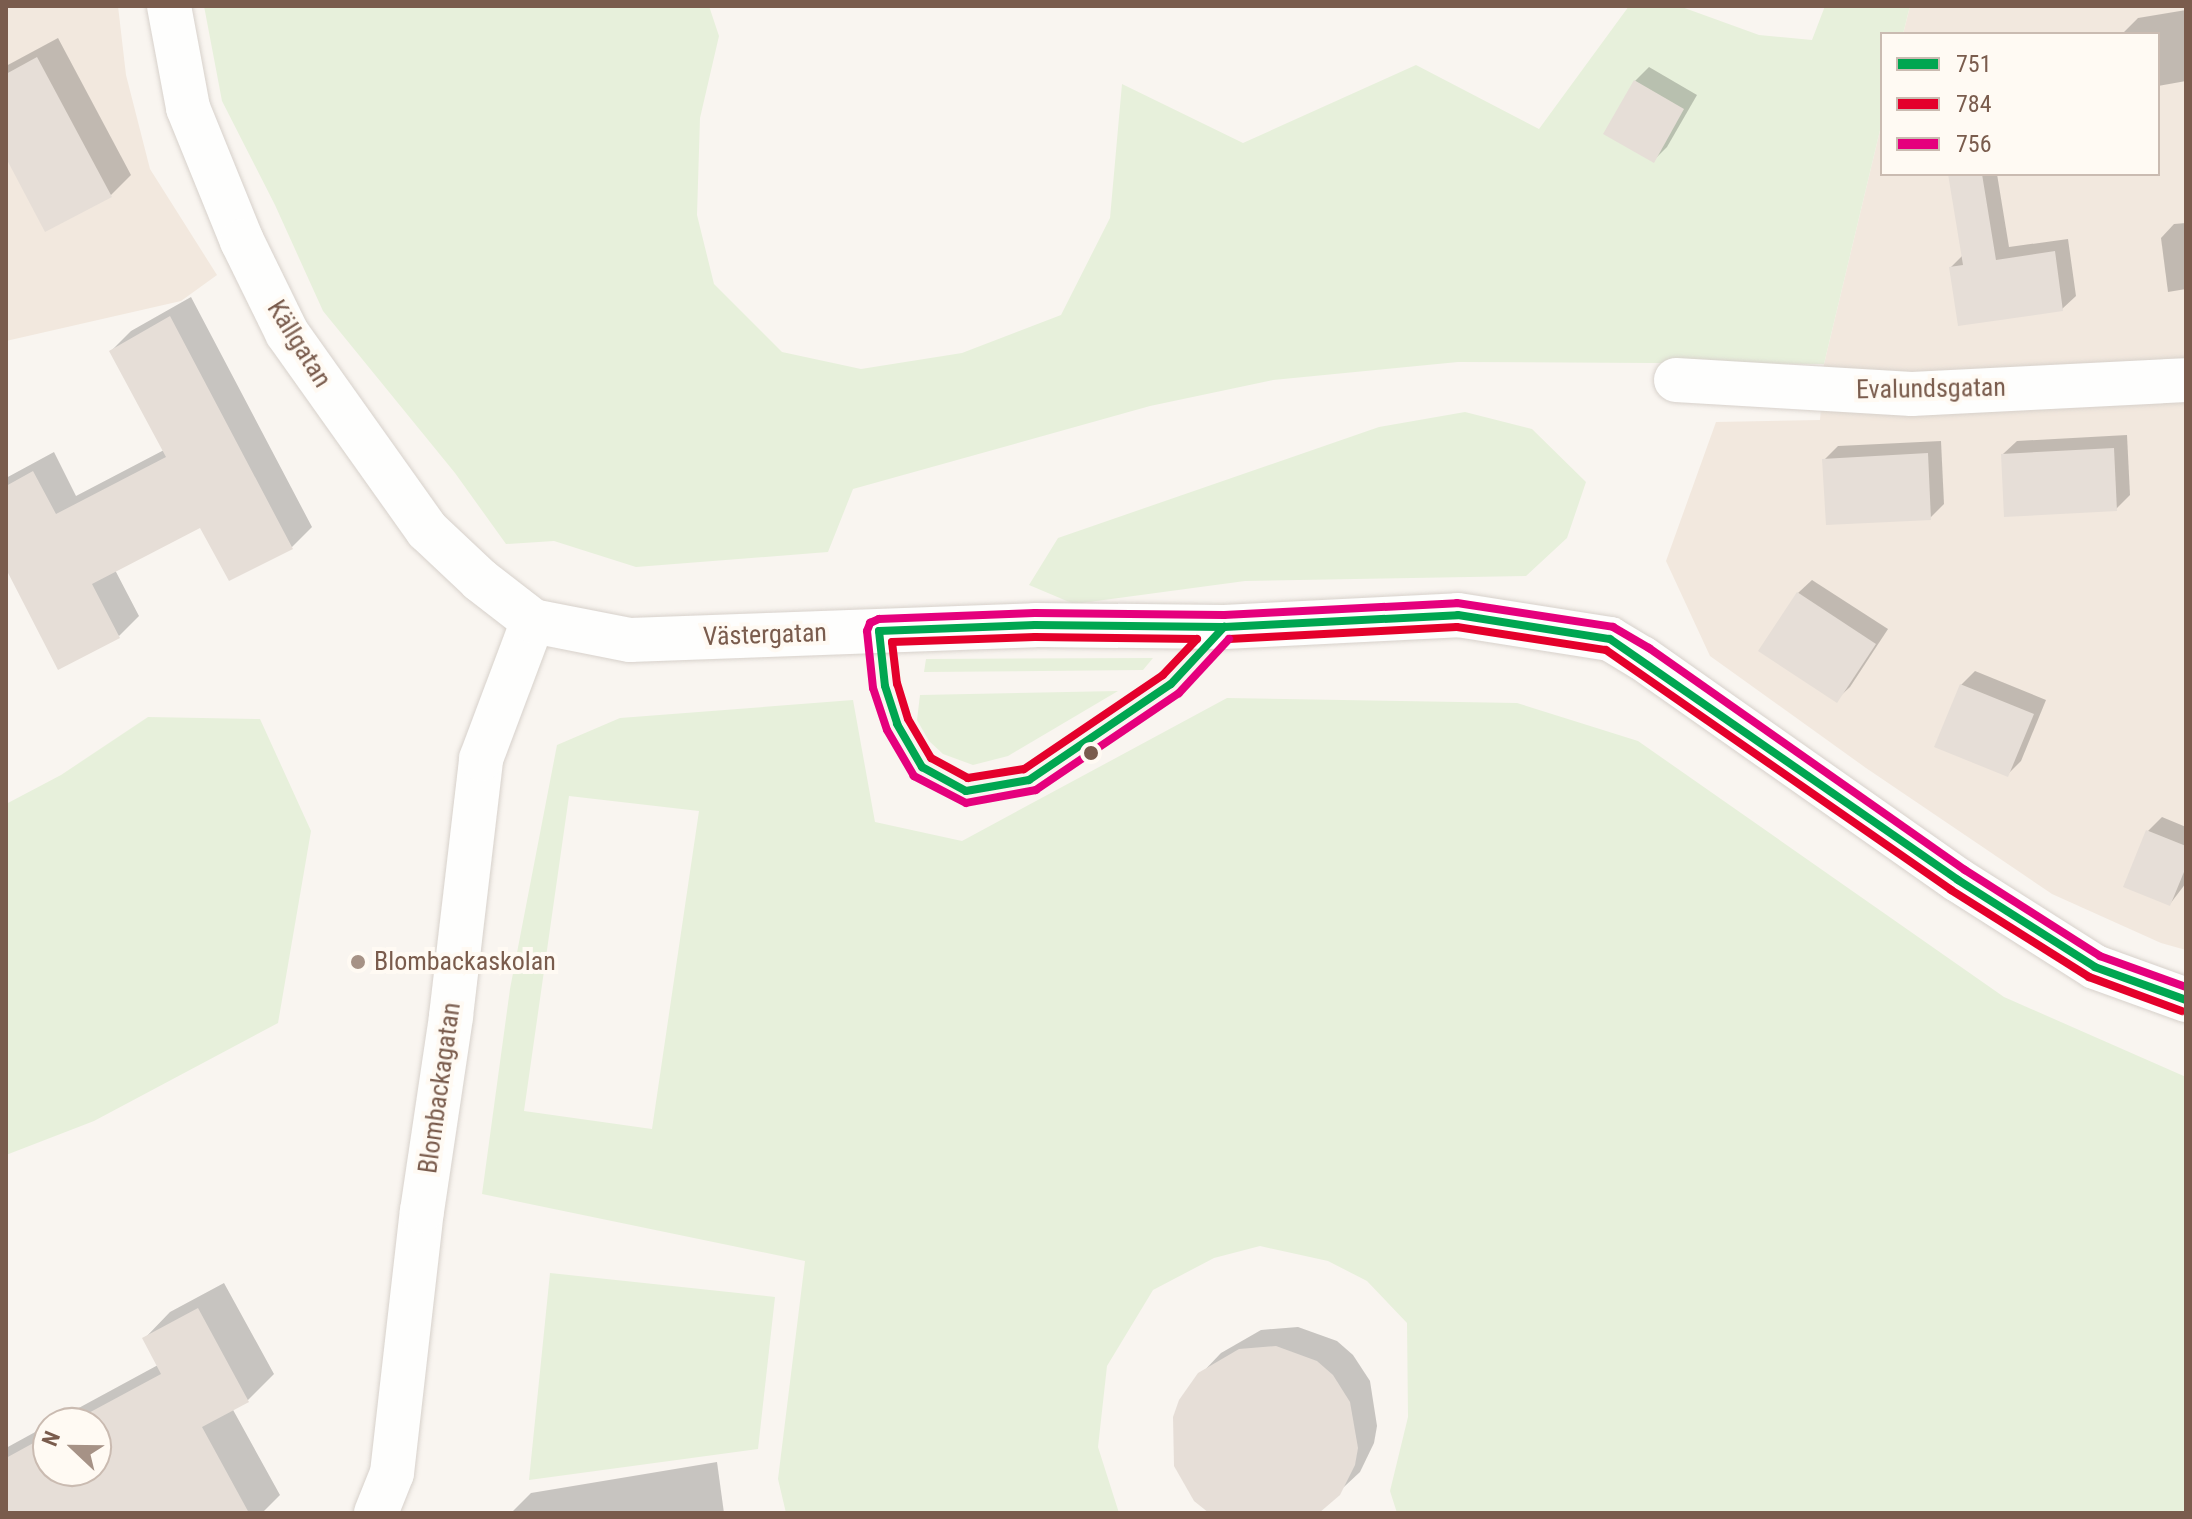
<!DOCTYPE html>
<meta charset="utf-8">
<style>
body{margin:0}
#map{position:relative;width:2192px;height:1519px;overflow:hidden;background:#f9f5f0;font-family:"Roboto Condensed",sans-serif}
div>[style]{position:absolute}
.residential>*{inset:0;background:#f2e8de}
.green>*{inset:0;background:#e7f0db}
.shadow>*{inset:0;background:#0003}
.building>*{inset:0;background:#e6ded7}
.roads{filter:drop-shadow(0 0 2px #d7d1cb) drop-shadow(0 0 2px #d7d1cb)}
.minor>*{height:44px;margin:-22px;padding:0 22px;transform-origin:22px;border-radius:22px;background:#fefefd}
.tertiary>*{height:44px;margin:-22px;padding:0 22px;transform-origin:22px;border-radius:22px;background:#fefefd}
.bus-1>*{height:8px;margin:-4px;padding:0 4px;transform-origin:4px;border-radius:4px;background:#00a651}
.bus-2>*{height:8px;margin:-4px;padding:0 4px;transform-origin:4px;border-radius:4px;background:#e4002b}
.bus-3>*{height:8px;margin:-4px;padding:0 4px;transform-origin:4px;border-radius:4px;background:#e5007d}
.dots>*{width:22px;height:22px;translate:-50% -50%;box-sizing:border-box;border:4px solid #fffaf3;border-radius:50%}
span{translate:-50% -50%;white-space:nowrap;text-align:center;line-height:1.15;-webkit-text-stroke:8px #fffaf3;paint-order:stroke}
.street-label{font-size:26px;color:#7a5c4d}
.poi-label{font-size:26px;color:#7a5c4d}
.left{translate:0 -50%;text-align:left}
.frame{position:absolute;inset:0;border:8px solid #7a5c4d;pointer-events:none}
.legend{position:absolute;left:1880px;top:32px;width:280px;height:144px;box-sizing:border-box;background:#fffaf3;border:2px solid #cabbb1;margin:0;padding:10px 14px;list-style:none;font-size:24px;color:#7a5c4d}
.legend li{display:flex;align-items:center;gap:16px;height:40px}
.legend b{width:40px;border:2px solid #cabbb1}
.north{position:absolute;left:32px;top:1407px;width:80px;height:80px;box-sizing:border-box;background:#fffaf3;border:2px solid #cabbb1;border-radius:50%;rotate:292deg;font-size:22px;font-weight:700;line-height:32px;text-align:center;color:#7a5c4d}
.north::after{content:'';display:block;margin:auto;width:28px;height:36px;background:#a69286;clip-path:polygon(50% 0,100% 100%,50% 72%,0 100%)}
</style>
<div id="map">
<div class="residential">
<div style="clip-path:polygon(6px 6px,118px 6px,126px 75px,150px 169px,217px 275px,181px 301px,6px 341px)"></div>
<div style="clip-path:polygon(1910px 6px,2186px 6px,2186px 950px,2161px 943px,2052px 894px,1866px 768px,1710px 656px,1666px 561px,1716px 422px,1820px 420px,1824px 364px,1882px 122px,1882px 174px,2158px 174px,2158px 34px,1903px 34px)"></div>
</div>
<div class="green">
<div style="clip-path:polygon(204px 6px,709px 6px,719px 36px,700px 118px,697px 215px,714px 284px,782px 352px,861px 369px,962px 353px,1061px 315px,1110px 218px,1122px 84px,1243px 143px,1416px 65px,1539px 129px,1629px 6px,1679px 6px,1759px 35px,1812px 40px,1825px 6px,1910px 6px,1903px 34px,1882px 34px,1882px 122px,1824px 364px,1458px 362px,1273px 380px,1150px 406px,853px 489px,828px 552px,636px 567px,554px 541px,506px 544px,455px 473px,323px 311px,275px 205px,222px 101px)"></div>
<div style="clip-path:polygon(1465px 412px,1532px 429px,1586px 482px,1567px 538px,1526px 576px,1245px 581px,1074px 604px,1029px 585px,1058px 538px,1379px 427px)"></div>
<div style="clip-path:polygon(1153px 658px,1143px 670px,924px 672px,926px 659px)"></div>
<div style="clip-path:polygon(1118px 691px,1008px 756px,973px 765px,943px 754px,929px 741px,917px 720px,920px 695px)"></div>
<div style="clip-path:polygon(evenodd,1227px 698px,1517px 703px,1638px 741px,2004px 997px,2186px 1077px,2186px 1513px,1397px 1513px,1390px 1491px,1408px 1417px,1407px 1323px,1367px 1281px,1328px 1261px,1260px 1246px,1214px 1258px,1153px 1290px,1107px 1366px,1098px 1447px,1119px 1513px,786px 1513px,778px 1479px,805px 1261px,482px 1194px,510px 989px,557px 745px,620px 718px,853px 700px,875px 822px,962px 841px,1227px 698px,569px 796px,699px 811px,652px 1129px,524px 1111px,569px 796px)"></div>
<div style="clip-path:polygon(148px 717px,260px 719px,311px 831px,278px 1023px,94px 1121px,6px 1155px,6px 804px,61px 775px)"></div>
<div style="clip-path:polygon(550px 1273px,775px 1297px,758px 1449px,529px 1480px)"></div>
</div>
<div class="shadow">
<div style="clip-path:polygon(2186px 10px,2186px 81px,2158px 86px,2158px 34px,2124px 32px,2138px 18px)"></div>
<div style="clip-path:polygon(58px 38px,131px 175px,111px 195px,6px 153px,6px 66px)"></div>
<div style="clip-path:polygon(1649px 67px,1697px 95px,1667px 147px,1653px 161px,1635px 81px)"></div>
<div style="clip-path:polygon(1950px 174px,1997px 174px,2009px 247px,2068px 239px,2076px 296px,2062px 309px,1951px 267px,1963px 255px)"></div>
<div style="clip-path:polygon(2186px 223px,2186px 289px,2168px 292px,2161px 238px,2174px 224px)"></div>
<div style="clip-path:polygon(191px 297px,312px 527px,292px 547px,230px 578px,201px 525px,115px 570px,139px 616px,119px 636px,6px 565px,6px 478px,54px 452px,76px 496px,164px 450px,111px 351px,131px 331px)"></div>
<div style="clip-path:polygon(2127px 435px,2130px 495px,2116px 509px,2003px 454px,2017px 441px)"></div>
<div style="clip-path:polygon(1941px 441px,1944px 504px,1930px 518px,1824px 460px,1838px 446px)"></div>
<div style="clip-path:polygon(1812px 580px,1888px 629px,1850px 687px,1836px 700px,1798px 593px)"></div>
<div style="clip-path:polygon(1975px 671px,2046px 700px,2021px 761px,2007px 775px,1961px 685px)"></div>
<div style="clip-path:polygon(2162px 817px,2186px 827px,2186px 883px,2170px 904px,2148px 831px)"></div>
<div style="clip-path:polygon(224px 1283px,274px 1374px,248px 1400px,232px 1408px,280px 1495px,262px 1513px,6px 1513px,6px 1448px,48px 1425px,48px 1471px,96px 1471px,96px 1423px,51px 1423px,158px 1365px,144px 1339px,170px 1312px)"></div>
<div style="clip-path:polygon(1298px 1327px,1337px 1341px,1353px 1355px,1370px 1381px,1377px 1426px,1374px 1443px,1360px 1472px,1316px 1513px,1213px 1513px,1176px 1466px,1175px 1417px,1200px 1375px,1221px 1353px,1261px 1330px)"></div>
<div style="clip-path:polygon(717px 1462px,724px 1513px,511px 1513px,531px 1493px)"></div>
</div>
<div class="building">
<div style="clip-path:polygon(37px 57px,112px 197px,45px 232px,6px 158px,6px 74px)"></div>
<div style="clip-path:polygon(1634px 80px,1684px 109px,1654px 163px,1603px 134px)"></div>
<div style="clip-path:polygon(1948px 174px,1982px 174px,1996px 260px,2055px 251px,2063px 311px,1958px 326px,1949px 267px,1963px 265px)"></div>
<div style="clip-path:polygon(170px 316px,293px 549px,229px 581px,200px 528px,92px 584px,120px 638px,58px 670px,6px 569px,6px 486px,33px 471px,56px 514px,166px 457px,109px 351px)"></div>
<div style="clip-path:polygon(2114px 448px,2117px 511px,2004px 517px,2001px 454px)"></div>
<div style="clip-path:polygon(1928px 453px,1931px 520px,1826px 525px,1822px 459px)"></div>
<div style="clip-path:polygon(1797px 592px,1876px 644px,1837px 703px,1758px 651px)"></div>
<div style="clip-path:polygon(1960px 684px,2034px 714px,2008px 777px,1934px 747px)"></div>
<div style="clip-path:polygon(2146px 830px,2186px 846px,2186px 867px,2170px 906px,2123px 887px)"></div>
<div style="clip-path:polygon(198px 1308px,249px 1402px,202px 1427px,249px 1513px,6px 1513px,6px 1458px,48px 1435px,48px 1471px,96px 1471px,96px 1423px,70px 1423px,161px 1374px,142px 1338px)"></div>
<div style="clip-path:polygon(1276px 1346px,1317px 1361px,1333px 1375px,1350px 1402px,1358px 1448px,1355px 1465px,1340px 1495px,1319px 1513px,1209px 1513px,1194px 1501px,1174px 1466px,1173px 1417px,1179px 1400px,1198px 1373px,1239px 1349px)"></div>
</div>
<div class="roads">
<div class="minor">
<div style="left:1676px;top:380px;width:236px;rotate:3.4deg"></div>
<div style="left:1912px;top:394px;width:274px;rotate:-2.9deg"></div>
<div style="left:376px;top:1513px;width:43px;rotate:-68.2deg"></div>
<div style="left:392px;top:1473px;width:264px;rotate:-83.5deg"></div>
<div style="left:422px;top:1211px;width:197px;rotate:-81.5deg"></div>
<div style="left:451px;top:1016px;width:259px;rotate:-83.3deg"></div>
<div style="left:481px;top:759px;width:147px;rotate:-69.4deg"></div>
</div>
<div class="tertiary">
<div style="left:169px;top:6px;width:104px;rotate:79.4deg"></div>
<div style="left:188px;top:108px;width:144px;rotate:67.9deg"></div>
<div style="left:242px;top:241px;width:102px;rotate:63.9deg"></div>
<div style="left:287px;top:333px;width:242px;rotate:54.6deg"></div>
<div style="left:427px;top:530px;width:73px;rotate:43.3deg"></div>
<div style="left:480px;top:580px;width:67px;rotate:37.7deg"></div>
<div style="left:533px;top:621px;width:99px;rotate:11.1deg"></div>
<div style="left:630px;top:640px;width:405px;rotate:-2.1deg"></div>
<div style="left:1035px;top:625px;width:189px;rotate:0.6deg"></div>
<div style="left:1224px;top:627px;width:234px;rotate:-2.9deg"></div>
<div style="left:1458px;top:615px;width:154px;rotate:9deg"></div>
<div style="left:1610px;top:639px;width:37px;rotate:31deg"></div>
<div style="left:1642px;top:658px;width:386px;rotate:35.1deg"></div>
<div style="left:1958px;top:880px;width:162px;rotate:32.4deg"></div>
<div style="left:2095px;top:967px;width:97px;rotate:19.9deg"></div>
</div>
</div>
<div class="bus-1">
<div style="left:879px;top:631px;width:156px;rotate:-2.2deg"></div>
<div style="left:1035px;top:625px;width:189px;rotate:0.6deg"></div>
<div style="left:1224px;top:627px;width:234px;rotate:-2.9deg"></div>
<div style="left:1458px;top:615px;width:154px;rotate:9deg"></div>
<div style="left:1610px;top:639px;width:423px;rotate:34.7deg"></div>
<div style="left:1958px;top:880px;width:162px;rotate:32.4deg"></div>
<div style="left:2095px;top:967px;width:97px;rotate:19.9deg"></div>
<div style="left:879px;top:631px;width:55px;rotate:83.8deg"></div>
<div style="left:885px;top:686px;width:40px;rotate:72deg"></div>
<div style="left:897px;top:724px;width:50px;rotate:59.8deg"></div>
<div style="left:922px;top:767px;width:50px;rotate:28.6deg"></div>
<div style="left:966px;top:791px;width:64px;rotate:-9.9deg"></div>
<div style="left:1029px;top:780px;width:171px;rotate:-34.1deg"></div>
<div style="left:1171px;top:684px;width:78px;rotate:-47.1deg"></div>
</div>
<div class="bus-2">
<div style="left:1035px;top:637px;width:162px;rotate:0.7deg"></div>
<div style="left:1197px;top:639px;width:50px;rotate:133.4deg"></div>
<div style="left:1163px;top:675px;width:168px;rotate:145.9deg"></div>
<div style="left:1024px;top:769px;width:57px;rotate:170.9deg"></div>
<div style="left:968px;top:778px;width:42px;rotate:-151.6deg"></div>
<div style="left:931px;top:758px;width:45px;rotate:-120.5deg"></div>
<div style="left:908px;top:719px;width:37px;rotate:-107deg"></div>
<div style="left:897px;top:684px;width:42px;rotate:-96.8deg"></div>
<div style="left:892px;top:642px;width:143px;rotate:-2deg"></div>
<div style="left:1229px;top:639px;width:228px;rotate:-3deg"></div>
<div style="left:1457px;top:627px;width:151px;rotate:8.8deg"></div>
<div style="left:1606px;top:650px;width:420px;rotate:34.8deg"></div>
<div style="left:1951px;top:890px;width:163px;rotate:32.2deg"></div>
<div style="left:2089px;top:977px;width:99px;rotate:20.1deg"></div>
</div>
<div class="bus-3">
<div style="left:1229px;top:639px;width:74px;rotate:132.8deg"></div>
<div style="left:1179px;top:693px;width:173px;rotate:145.9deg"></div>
<div style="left:1036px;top:790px;width:71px;rotate:169.5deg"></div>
<div style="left:966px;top:803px;width:59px;rotate:-152.6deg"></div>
<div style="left:914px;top:776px;width:53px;rotate:-120.4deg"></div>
<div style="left:887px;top:730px;width:44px;rotate:-108.4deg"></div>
<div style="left:873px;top:688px;width:57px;rotate:-96deg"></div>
<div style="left:867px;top:631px;width:9px;rotate:-69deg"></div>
<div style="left:870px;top:623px;width:10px;rotate:-24deg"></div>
<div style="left:879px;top:619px;width:156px;rotate:-2.2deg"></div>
<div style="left:1035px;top:613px;width:189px;rotate:0.6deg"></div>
<div style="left:1224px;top:615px;width:233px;rotate:-2.9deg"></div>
<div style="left:1457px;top:603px;width:158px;rotate:8.7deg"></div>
<div style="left:1613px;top:627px;width:42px;rotate:30.3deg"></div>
<div style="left:1649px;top:648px;width:386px;rotate:35.1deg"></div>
<div style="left:1965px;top:870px;width:160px;rotate:32.5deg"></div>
<div style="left:2100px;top:956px;width:91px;rotate:19.8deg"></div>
</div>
<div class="dots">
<div style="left:1091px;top:753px;background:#7a5c4d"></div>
<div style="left:358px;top:962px;background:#a69286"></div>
</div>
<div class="street-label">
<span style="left:299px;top:344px;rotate:58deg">Källgatan</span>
<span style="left:1931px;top:389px;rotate:-1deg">Evalundsgatan</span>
<span style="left:765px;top:635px;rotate:-2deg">Västergatan</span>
<span style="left:440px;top:1088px;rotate:-82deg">Blombackagatan</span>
</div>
<div class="poi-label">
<span class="left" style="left:374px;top:962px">Blombackaskolan</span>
</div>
<div class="frame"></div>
<ul class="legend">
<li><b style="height:10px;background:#00a651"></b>751</li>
<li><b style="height:10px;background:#e4002b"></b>784</li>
<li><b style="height:10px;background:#e5007d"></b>756</li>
</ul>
<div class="north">N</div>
</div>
